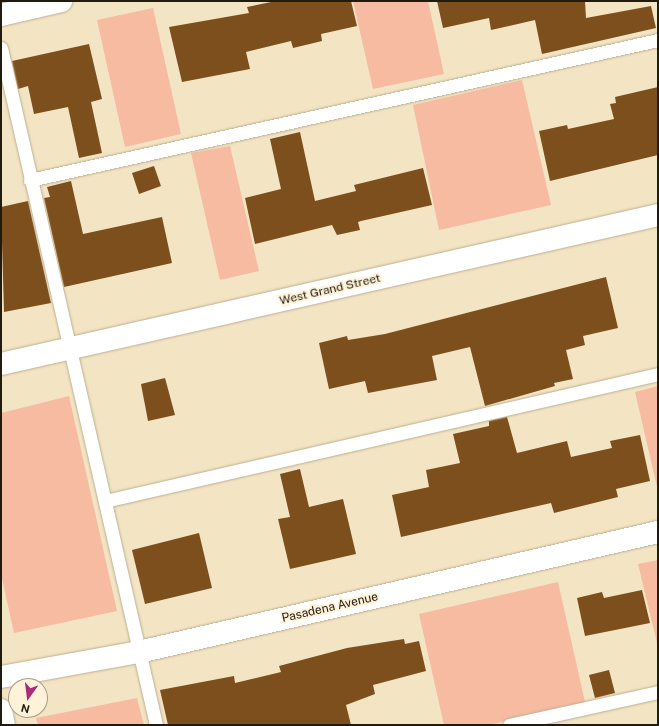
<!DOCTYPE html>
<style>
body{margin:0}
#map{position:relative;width:659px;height:726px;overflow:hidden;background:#f3e4c4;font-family:"Public Sans",sans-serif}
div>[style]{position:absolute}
.green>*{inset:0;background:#f6bba1}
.building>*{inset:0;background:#7d4f1c}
.roads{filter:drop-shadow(0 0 1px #bcae8f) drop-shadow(0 0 1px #bcae8f)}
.lane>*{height:13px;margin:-6.5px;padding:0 6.5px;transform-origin:6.5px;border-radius:6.5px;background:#fff}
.street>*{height:22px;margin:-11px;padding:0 11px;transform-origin:11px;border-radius:11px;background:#fff}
.secondary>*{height:22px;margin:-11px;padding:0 11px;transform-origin:11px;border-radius:11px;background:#fff}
span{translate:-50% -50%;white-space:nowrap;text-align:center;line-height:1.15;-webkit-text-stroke:4px #fef2d8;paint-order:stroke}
.street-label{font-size:12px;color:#201a0f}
.frame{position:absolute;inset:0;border:2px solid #201a0f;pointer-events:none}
.north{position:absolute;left:8px;top:678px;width:40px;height:40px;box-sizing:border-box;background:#fef2d8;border:1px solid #a59c88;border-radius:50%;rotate:194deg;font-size:11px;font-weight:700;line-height:16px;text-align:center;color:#201a0f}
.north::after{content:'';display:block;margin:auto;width:14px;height:18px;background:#a92b7c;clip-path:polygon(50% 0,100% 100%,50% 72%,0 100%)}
</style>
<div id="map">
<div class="green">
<div style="clip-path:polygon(353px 1px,428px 1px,444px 74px,373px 89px)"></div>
<div style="clip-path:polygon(153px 8px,181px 134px,125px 147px,97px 20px)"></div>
<div style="clip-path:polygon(522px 80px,551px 205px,439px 230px,413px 105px)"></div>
<div style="clip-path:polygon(230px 146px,259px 271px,220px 280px,191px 153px)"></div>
<div style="clip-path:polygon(658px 386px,658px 491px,635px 392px)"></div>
<div style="clip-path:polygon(69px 396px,117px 611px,14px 633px,1px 574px,1px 413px)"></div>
<div style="clip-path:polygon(658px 560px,658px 647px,638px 564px)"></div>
<div style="clip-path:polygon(558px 582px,585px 702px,489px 725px,444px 725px,419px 614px)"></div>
<div style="clip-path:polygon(137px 698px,144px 725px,38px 725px,36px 718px)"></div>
</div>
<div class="building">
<div style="clip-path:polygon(276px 1px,351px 1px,357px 26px,321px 34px,322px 41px,293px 48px,291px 41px,246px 52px,250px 69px,182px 82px,169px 27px,249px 13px,247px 7px)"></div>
<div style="clip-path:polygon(437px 1px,585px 1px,586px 18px,651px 6px,656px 28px,542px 54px,535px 20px,491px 30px,489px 18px,443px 28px)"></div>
<div style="clip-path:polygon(89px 44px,102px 99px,91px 102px,102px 153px,79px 158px,68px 107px,34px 114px,28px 86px,18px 89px,12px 61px)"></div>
<div style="clip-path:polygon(658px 87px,658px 155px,550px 181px,539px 131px,567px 125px,568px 129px,614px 119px,610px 104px,616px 103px,615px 97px)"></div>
<div style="clip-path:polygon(300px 132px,315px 201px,356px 191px,354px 185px,423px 168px,432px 205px,361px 221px,358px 222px,360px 230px,337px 235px,332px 225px,255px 244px,245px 198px,281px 189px,270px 139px)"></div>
<div style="clip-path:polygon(154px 166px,161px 186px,139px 194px,132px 173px)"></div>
<div style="clip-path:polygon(71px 181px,83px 234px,162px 217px,172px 263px,64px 287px,44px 198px,50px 197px,47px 187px)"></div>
<div style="clip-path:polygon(28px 201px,51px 303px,4px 312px,1px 207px)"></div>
<div style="clip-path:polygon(606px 277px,618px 328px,583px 336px,585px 345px,566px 350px,573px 379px,554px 383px,555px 386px,485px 406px,470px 347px,432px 356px,437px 380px,368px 393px,365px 381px,329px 389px,319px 343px,347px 336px,348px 340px,385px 334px)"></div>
<div style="clip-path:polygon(165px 378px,175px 415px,148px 421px,141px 384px)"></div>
<div style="clip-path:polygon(507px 417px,517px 453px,567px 441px,571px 457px,612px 448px,610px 441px,640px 435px,650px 481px,616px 489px,618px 497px,554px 513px,551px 503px,401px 537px,392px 495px,429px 487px,426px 470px,460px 463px,453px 434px,489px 426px,489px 421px)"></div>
<div style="clip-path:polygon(300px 469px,309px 507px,343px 499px,356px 554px,290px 569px,278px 519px,290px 517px,280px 474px)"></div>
<div style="clip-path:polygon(199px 533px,212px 588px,145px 604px,132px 550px)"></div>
<div style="clip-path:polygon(642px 590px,650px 623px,585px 636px,577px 598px,602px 592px,604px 598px)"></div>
<div style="clip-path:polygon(404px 639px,405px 644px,419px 641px,426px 671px,373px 685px,375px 694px,346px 705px,351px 725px,168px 725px,160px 690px,234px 676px,235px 683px,281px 672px,279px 666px,347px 648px)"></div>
<div style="clip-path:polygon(609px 670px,615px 693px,595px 698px,589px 675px)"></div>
</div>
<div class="roads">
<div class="lane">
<div style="left:1px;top:48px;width:695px;rotate:77.1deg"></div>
<div style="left:30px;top:180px;width:643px;rotate:-12.57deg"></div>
<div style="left:105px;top:501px;width:567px;rotate:-12.93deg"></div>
<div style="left:509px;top:725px;width:153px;rotate:-12.5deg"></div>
</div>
<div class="street">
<div style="left:1px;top:15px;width:62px;rotate:-13.1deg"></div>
<div style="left:1px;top:364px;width:674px;rotate:-12.78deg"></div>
<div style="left:1px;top:677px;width:140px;rotate:-10.3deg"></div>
<div style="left:139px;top:652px;width:533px;rotate:-13.02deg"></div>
</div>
<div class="secondary">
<div style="left:1px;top:710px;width:15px;rotate:79deg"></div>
</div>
</div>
<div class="street-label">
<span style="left:330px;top:290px;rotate:-13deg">West Grand Street</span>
<span style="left:330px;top:608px;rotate:-13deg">Pasadena Avenue</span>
</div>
<div class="frame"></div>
<div class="north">N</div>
</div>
